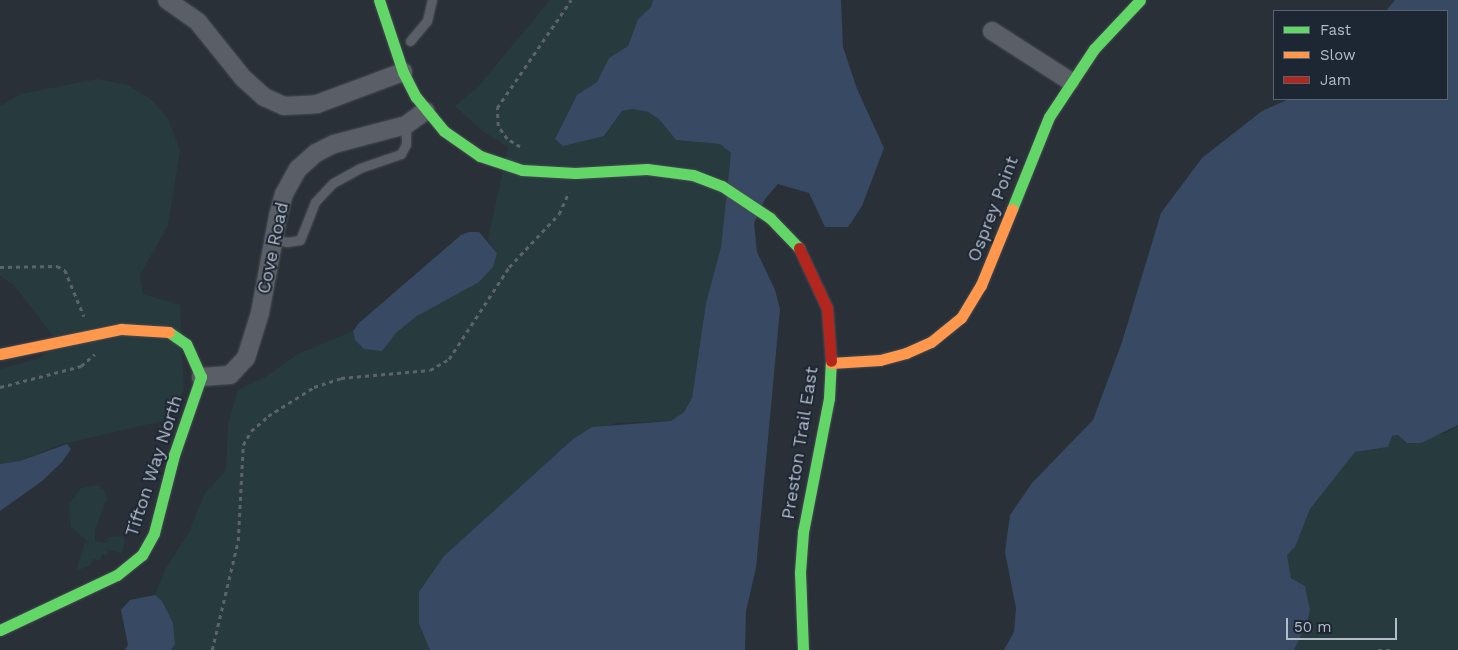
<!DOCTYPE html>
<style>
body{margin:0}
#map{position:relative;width:1458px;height:650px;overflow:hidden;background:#2a3038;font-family:"Work Sans",sans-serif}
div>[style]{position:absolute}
.green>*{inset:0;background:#273a3e}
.water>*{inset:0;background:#384963}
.path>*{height:2.5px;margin-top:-1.25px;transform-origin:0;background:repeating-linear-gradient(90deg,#5d636a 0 4px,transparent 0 8px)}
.roads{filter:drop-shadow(0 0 1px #484c53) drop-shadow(0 0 1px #484c53)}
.lane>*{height:9px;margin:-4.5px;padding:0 4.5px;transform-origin:4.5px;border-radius:4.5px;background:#5a5e66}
.street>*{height:18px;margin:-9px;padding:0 9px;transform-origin:9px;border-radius:9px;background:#5a5e66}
.fast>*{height:11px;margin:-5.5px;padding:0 5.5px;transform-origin:5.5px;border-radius:5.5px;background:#63d668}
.slow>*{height:11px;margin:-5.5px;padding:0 5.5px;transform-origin:5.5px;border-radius:5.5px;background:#ff974d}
.jam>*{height:11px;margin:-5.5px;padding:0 5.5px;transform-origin:5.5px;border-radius:5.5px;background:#b3261e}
span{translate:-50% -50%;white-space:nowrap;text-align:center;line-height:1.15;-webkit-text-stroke:4px #1d2633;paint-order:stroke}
.street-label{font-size:18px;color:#b4bcc9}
.legend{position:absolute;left:1273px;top:10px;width:175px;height:90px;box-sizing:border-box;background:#1d2633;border:1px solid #59626f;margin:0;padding:6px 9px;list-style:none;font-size:15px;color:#b4bcc9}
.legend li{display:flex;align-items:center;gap:10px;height:25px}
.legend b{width:25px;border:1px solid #59626f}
.scale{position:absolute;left:1286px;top:618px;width:111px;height:22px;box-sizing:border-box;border:2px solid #b4bcc9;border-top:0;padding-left:6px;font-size:15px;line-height:18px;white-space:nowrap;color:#b4bcc9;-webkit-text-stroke:4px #1d2633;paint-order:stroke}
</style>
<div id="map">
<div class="green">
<div style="clip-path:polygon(550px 0,653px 0,651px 7px,638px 19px,628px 46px,609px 58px,597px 82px,577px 95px,604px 137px,622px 111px,633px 109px,648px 112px,659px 119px,676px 140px,720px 144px,731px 153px,721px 247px,706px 303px,692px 398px,684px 412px,671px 421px,616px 423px,573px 439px,444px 556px,419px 624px,430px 650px,171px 650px,175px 644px,162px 601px,155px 595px,165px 570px,189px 532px,205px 493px,226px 470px,228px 424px,238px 390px,267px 376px,298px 354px,353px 331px,355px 340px,382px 350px,396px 333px,497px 253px,488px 239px,508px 147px,484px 132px,455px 106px,478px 87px)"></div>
<div style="clip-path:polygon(97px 79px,128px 85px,152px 100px,168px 119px,180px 150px,168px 225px,140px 275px,143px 294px,180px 305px,184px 390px,166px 420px,59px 445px,20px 461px,0 464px,0 369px,40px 358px,58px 342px,13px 284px,0 276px,0 106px,21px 94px)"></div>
<div style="clip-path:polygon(1458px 425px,1458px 650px,1294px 650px,1307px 623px,1310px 610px,1305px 586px,1291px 578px,1287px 555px,1295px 547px,1310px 509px,1355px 452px,1388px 447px,1392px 436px,1447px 433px)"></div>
<div style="clip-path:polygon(97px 485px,104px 490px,107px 499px,95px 530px,95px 541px,105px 543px,109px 537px,122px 536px,125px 542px,122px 553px,108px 550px,107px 555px,102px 554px,100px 561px,93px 559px,91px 565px,76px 571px,85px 542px,89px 543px,71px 527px,69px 504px,81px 488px)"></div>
</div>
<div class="water">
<div style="clip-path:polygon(653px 0,841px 0,843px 47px,857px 89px,884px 148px,862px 206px,848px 227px,825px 227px,809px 193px,778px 184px,765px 199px,754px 223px,757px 252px,775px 290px,780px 309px,756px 568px,746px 611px,745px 650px,430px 650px,419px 624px,419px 592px,444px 556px,573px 439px,592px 427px,671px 421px,684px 412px,692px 398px,706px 303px,721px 247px,731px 153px,720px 144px,676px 140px,659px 119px,648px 112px,633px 109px,622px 111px,604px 136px,563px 146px,555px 139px,577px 95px,597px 82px,609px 58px,628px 46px,638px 19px,651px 7px)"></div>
<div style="clip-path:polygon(1395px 0,1458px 0,1458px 425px,1421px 443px,1407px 443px,1398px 435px,1392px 436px,1388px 447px,1355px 452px,1310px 509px,1295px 547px,1287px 555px,1291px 578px,1305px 586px,1310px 610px,1307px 623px,1294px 650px,1004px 650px,1014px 632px,1016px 608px,1005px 552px,1010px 515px,1032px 483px,1093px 420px,1122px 342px,1161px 213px,1202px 158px,1262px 111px,1289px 99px,1447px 99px,1447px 11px,1386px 11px)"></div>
<div style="clip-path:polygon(469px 232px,479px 232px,497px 253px,493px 267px,479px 282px,417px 316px,396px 333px,382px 351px,364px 349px,355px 340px,353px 331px,359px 323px,461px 235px)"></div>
<div style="clip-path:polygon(67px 444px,71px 449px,62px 462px,42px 481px,0 511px,0 464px,20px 461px)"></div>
<div style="clip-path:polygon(155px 595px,162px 601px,173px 623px,175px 644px,171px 650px,125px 650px,128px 645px,121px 610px,130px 600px)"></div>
</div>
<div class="path">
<div style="left:520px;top:147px;width:15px;rotate:-148deg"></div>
<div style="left:507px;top:139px;width:16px;rotate:-125deg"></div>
<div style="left:498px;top:126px;width:18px;rotate:-93deg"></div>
<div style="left:497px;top:108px;width:131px;rotate:-55.6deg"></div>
<div style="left:0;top:267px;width:57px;rotate:-1deg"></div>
<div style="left:57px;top:266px;width:9px;rotate:27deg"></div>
<div style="left:65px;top:270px;width:50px;rotate:67.6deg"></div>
<div style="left:0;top:387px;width:84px;rotate:-14.5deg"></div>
<div style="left:81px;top:366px;width:18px;rotate:-41deg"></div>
<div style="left:212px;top:650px;width:112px;rotate:-76.6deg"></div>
<div style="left:238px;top:541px;width:96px;rotate:-87deg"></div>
<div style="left:243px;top:445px;width:16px;rotate:-60deg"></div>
<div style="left:251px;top:431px;width:23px;rotate:-41deg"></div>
<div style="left:268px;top:416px;width:54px;rotate:-32.2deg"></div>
<div style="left:314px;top:387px;width:28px;rotate:-18deg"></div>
<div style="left:341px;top:378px;width:89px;rotate:-5.1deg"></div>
<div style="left:430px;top:370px;width:22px;rotate:-30deg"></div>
<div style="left:449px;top:359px;width:110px;rotate:-56.9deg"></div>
<div style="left:509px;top:267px;width:73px;rotate:-46.7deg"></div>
<div style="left:559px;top:214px;width:24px;rotate:-66deg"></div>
<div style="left:1378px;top:650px;width:14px"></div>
</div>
<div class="roads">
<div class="lane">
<div style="left:410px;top:41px;width:26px;rotate:-50deg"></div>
<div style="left:427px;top:21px;width:22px;rotate:-77deg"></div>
<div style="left:274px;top:239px;width:13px;rotate:13deg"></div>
<div style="left:287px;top:242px;width:13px;rotate:-9deg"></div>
<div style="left:300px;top:240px;width:41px;rotate:-68.5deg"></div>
<div style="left:315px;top:202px;width:26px;rotate:-47deg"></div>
<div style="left:333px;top:183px;width:31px;rotate:-29deg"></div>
<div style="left:360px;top:168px;width:43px;rotate:-18.9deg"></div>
<div style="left:401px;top:154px;width:11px;rotate:-63deg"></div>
<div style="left:406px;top:144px;width:19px;rotate:-90deg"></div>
</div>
<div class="street">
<div style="left:167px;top:0;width:38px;rotate:35deg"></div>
<div style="left:198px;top:22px;width:72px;rotate:51.2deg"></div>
<div style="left:243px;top:78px;width:28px;rotate:42deg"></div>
<div style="left:264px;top:97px;width:22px;rotate:24deg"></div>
<div style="left:284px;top:106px;width:33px;rotate:-3deg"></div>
<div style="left:317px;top:104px;width:92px;rotate:-20.4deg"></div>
<div style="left:992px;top:31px;width:93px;rotate:32.7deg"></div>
<div style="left:201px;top:377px;width:29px;rotate:-4deg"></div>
<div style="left:230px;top:375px;width:23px;rotate:-47deg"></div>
<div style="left:246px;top:358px;width:47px;rotate:-72.7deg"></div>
<div style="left:260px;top:313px;width:99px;rotate:-79.5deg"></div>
<div style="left:278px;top:216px;width:23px;rotate:-75deg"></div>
<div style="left:284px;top:194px;width:29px;rotate:-61deg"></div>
<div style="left:298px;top:169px;width:24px;rotate:-42deg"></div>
<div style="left:316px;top:153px;width:20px;rotate:-27deg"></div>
<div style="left:334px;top:144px;width:74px;rotate:-14.8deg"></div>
<div style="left:406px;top:125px;width:24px;rotate:-36deg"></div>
</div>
<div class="fast">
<div style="left:379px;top:0;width:76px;rotate:71.6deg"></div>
<div style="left:403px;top:72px;width:28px;rotate:63deg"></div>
<div style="left:416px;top:97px;width:44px;rotate:50.5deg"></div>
<div style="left:444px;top:131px;width:44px;rotate:34.8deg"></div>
<div style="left:480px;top:156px;width:44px;rotate:18.4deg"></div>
<div style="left:522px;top:170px;width:53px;rotate:3.2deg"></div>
<div style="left:575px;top:173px;width:72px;rotate:-3.2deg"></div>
<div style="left:647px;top:169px;width:46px;rotate:7.4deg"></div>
<div style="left:693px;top:175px;width:31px;rotate:21deg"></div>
<div style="left:722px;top:186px;width:58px;rotate:33.7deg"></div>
<div style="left:770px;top:218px;width:42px;rotate:46deg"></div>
<div style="left:1012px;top:209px;width:99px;rotate:-68.1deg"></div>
<div style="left:1049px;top:117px;width:82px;rotate:-56.5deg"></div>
<div style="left:1094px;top:49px;width:67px;rotate:-46.8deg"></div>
<div style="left:0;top:630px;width:129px;rotate:-25.2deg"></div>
<div style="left:117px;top:575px;width:32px;rotate:-39deg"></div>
<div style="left:142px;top:555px;width:25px;rotate:-61deg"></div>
<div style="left:154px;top:533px;width:81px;rotate:-75.6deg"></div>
<div style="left:174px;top:455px;width:83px;rotate:-70.9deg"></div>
<div style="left:201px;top:377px;width:36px;rotate:-114deg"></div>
<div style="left:186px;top:344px;width:21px;rotate:-145deg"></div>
<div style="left:803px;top:650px;width:78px;rotate:-92.2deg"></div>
<div style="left:800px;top:572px;width:40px;rotate:-85.7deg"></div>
<div style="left:803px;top:532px;width:136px;rotate:-79deg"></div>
<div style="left:829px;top:398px;width:37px;rotate:-87deg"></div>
</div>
<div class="slow">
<div style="left:0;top:354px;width:124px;rotate:-11.7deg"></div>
<div style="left:121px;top:329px;width:48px;rotate:3.6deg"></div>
<div style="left:831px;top:363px;width:49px;rotate:-3.5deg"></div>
<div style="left:880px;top:360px;width:27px;rotate:-15deg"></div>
<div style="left:906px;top:353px;width:27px;rotate:-24deg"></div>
<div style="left:931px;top:342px;width:38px;rotate:-39deg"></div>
<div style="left:961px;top:318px;width:39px;rotate:-59deg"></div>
<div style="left:981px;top:285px;width:82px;rotate:-67.8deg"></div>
</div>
<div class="jam">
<div style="left:799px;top:248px;width:66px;rotate:65deg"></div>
<div style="left:827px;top:308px;width:53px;rotate:85.7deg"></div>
</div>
</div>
<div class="street-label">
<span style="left:993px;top:209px;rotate:-69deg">Osprey Point</span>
<span style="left:273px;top:248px;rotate:-78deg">Cove Road</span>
<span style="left:800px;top:443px;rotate:-81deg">Preston Trail East</span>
<span style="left:154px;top:466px;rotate:-72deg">Tifton Way North</span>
</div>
<ul class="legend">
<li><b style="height:6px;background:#63d668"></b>Fast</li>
<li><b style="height:6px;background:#ff974d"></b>Slow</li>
<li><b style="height:6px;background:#b3261e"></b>Jam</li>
</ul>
<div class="scale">50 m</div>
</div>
